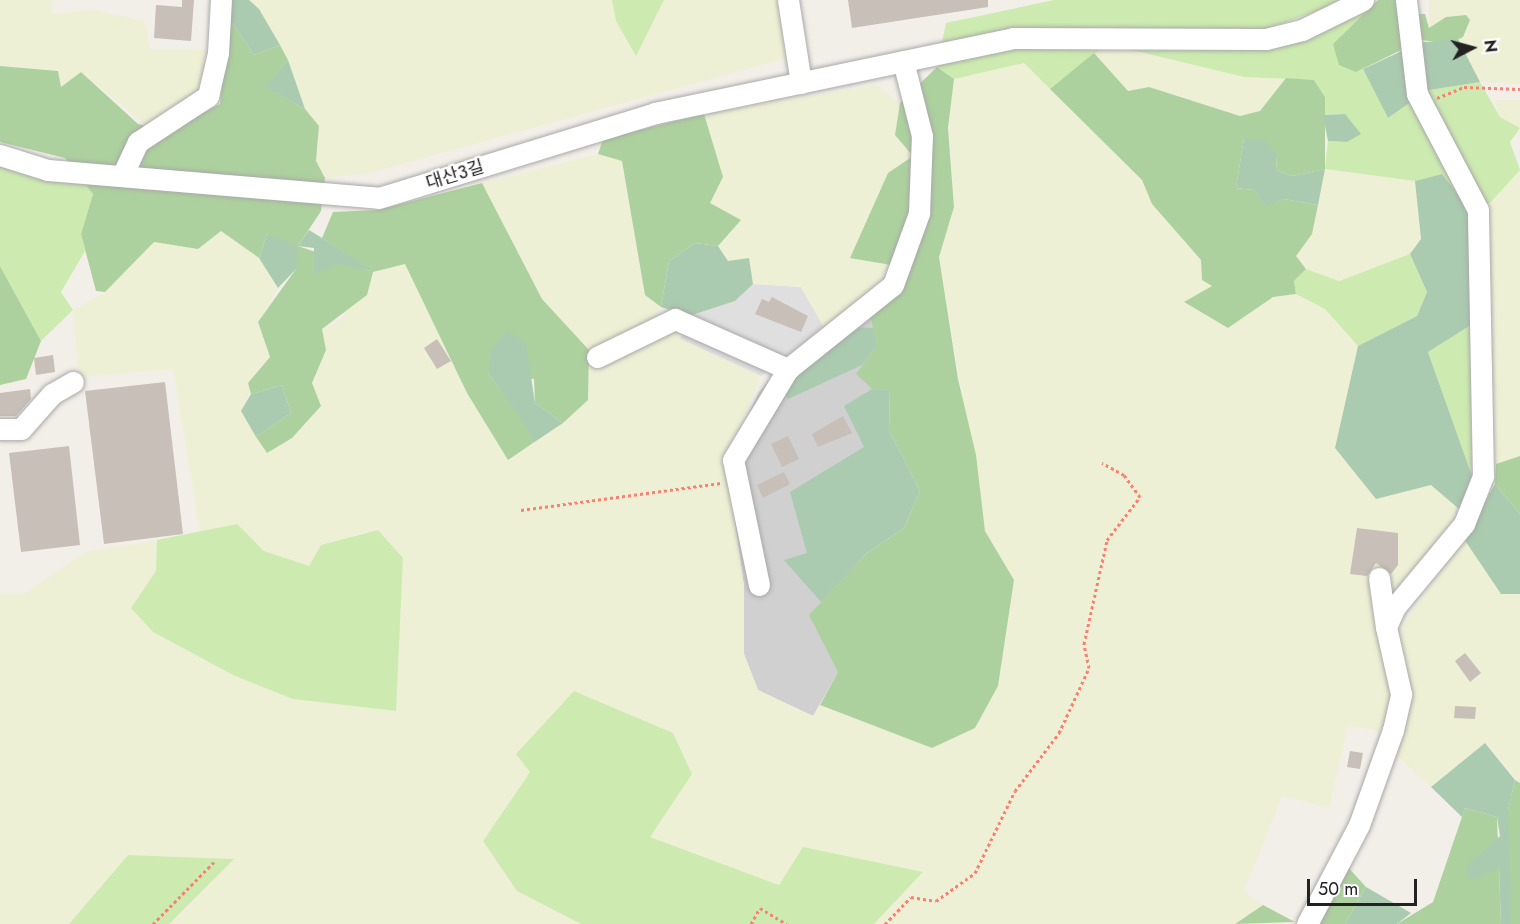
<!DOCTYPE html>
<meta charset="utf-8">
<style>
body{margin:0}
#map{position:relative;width:1520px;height:924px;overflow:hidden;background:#f2efe9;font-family:Jost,"Noto Sans KR",sans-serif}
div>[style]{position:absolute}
.residential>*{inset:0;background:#e0dfdf}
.religious>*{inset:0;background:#d0d0d0}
.farmland>*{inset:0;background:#eef0d5}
.grass>*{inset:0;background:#cdebb0}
.forest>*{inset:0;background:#add19e}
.cemetery>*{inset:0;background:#aacbaf}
.building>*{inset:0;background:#c7bfb8}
.path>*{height:3px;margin-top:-1.5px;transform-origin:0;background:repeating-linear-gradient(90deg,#fa8072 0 3px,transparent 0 6px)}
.roads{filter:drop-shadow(0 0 2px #a9a9a9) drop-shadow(0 0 2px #a9a9a9)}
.minor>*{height:21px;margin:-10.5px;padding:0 10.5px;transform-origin:10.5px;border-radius:10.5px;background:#fff}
span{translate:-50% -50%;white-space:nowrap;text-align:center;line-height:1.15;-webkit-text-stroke:4.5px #fff;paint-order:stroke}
.street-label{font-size:18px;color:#222}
.north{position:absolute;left:1442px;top:18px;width:60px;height:60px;-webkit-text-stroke:4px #fff;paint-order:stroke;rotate:84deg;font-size:16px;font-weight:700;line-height:24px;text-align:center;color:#222}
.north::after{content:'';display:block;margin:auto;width:21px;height:27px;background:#222;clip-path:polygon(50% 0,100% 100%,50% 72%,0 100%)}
.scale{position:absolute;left:1307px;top:879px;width:110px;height:27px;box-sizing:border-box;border:3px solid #222;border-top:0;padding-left:8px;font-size:18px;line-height:21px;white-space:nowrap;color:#222;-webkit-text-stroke:4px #fff;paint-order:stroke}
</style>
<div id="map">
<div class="residential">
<div style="clip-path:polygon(753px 284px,801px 287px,824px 327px,761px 376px,680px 339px,689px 316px,735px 301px)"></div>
</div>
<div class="religious">
<div style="clip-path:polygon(868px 308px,889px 390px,838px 672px,813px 716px,758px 690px,744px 654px,744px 586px,726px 461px,759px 392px,779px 369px)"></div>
</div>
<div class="farmland">
<div style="clip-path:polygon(0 0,51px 0,53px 14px,95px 10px,145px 21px,150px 49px,206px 50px,202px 89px,147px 126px,81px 72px,61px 87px,58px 71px,0 66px)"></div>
<div style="clip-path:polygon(249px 0,612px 0,616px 21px,636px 55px,664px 0,787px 0,791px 57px,369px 173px,325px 178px,316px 161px,319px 126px,305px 109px,280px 45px)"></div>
<div style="clip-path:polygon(1429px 0,1520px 0,1520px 84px,1480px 82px,1458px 39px,1463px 37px,1446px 18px,1429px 28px)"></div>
<div style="clip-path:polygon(1107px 44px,1244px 77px,1286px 78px,1260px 112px,1240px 116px,1149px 87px,1128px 91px,1094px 53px)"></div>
<div style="clip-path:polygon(1024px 62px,1142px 181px,1152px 204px,1201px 260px,1202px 280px,1212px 286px,1184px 303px,1228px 328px,1273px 297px,1296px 294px,1325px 309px,1358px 346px,1335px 448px,1376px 499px,1431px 485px,1459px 509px,1380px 634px,1395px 694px,1384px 739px,1378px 731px,1348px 726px,1329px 808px,1282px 796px,1244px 891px,1263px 905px,1235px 924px,874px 924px,923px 873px,779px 885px,649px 837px,692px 774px,673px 734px,640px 722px,530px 771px,483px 841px,517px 891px,581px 924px,169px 924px,233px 859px,128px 855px,69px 924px,0 924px,0 594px,24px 594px,85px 552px,157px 540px,156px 571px,132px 608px,153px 632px,233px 675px,293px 699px,396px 711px,403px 558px,378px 531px,356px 534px,309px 567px,264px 551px,237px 524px,200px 532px,173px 369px,79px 377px,73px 310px,105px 292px,154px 242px,198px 249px,221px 231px,259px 258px,278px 288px,258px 322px,270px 357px,249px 383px,251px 394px,241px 411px,266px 453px,312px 383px,326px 350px,322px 329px,341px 319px,373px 271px,405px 264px,467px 393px,509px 460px,588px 400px,589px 351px,542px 299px,482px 183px,598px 154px,622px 161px,645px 295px,661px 307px,646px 326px,684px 329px,680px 339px,761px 376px,726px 461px,744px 586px,744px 654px,758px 690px,813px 716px,820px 705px,932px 748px,998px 686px,1014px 580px,985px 531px,939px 257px,954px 207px,949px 118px,954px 79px)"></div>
<div style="clip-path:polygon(877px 85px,900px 103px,895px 135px,913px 156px,888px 174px,850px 257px,889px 265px,875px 286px,824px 327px,801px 287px,753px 284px,749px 258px,728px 261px,718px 246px,740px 220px,710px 203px,723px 177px,704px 114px)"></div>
<div style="clip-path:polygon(1494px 100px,1520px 100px,1520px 128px,1500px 117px)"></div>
<div style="clip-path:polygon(1325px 169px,1415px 181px,1421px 239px,1410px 254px,1339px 281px,1306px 269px,1296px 256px,1312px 234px)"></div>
<div style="clip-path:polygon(1520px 170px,1520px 456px,1496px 464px,1490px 203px)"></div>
<div style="clip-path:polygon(1464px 539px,1501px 594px,1520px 594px,1520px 783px,1485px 743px,1431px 787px,1393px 752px,1397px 634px)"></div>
</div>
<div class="grass">
<div style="clip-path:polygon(612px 0,664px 0,636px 56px,616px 21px)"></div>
<div style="clip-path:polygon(1054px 0,1347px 0,1257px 32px,1263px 48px,1374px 4px,1358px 21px,1356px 72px,1363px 69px,1388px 118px,1423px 91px,1480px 82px,1500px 117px,1520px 128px,1510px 142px,1520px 170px,1490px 203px,1468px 208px,1442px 174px,1415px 181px,1325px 169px,1328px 141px,1347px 142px,1345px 114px,1323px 115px,1325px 97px,1314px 80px,1244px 77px,1107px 44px,1050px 89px,1024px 63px,954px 79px,937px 67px,946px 23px)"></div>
<div style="clip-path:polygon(0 166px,83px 180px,93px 194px,81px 234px,85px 251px,61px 292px,73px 310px,41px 341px,0 266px)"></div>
<div style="clip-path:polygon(1410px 254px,1427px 292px,1417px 316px,1358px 346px,1325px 309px,1296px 294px,1294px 281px,1306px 269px,1339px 281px)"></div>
<div style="clip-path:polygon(1471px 325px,1472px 476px,1428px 352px)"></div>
<div style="clip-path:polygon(237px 524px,264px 551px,309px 566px,321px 545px,378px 530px,403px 558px,396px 711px,293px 699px,233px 675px,153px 632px,131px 608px,156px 571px,157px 540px)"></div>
<div style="clip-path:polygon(574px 691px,673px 733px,692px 774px,650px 837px,779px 885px,803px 847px,923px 872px,874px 924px,581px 924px,517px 891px,483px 841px,530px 772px,516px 754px)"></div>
<div style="clip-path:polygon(128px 855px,179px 857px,234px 859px,169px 924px,69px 924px)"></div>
</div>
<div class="forest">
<div style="clip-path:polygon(1378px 0,1416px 0,1414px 14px,1425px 14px,1429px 28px,1446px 17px,1466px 15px,1470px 20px,1463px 37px,1449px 44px,1422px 40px,1356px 72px,1339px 65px,1333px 44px)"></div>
<div style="clip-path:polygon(229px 18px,254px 55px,280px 45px,288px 60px,266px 87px,305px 109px,319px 126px,316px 161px,325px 178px,321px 211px,298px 246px,371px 271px,322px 238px,333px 212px,378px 210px,482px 183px,542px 299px,589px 350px,588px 400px,563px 423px,535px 403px,534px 379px,488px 373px,526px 424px,533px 443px,508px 460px,467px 393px,405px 264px,373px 272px,367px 295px,322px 329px,326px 350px,312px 383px,321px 406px,292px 438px,267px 453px,256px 437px,291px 413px,282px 385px,251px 394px,248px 383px,270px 357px,258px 322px,296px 269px,267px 234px,259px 258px,221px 231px,198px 249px,154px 242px,105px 292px,96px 291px,81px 234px,93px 194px,65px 158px,0 142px,0 66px,58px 71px,61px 87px,81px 72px,138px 124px,167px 132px,220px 104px)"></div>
<div style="clip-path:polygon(1094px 53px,1128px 91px,1149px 87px,1240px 116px,1260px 111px,1286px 78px,1314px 80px,1325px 97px,1325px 169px,1292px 176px,1276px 170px,1277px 155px,1244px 138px,1236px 188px,1254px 190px,1266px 205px,1284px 199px,1318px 205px,1312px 234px,1296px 256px,1306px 269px,1294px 281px,1296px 294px,1273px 297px,1228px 328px,1184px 302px,1212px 286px,1202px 280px,1201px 260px,1152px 204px,1142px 180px,1050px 89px)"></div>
<div style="clip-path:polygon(937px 67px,954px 79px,948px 128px,954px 207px,939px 257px,958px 379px,976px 455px,985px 531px,1014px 580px,998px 686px,975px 728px,932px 748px,820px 705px,838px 672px,809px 615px,867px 553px,904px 528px,920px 491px,890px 432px,889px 390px,872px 389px,856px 374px,877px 345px,868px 308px,903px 267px,850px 258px,888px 173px,913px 156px,895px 135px,900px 103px)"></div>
<div style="clip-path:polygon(704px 114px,723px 177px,710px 203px,741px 220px,718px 246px,695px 243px,669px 261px,661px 307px,645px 295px,622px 161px,598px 154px,603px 139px)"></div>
<div style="clip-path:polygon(0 266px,41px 341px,26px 379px,0 385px)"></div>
<div style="clip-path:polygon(1520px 456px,1520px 514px,1495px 484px,1496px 464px)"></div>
<div style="clip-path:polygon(1515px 780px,1520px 783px,1520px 924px,1512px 924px,1508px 883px,1508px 810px)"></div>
<div style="clip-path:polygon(1465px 808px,1497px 817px,1501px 924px,1397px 924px,1433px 902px)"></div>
<div style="clip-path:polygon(1346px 865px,1366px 887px,1345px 924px,1314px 924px)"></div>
<div style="clip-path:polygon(1263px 905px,1295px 922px,1235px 924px)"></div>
</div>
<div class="cemetery">
<div style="clip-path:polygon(231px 0,249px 0,259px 9px,280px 45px,254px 55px,229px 18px)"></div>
<div style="clip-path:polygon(1458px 39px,1480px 82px,1423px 91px,1416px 43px)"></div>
<div style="clip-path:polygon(1404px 50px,1412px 101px,1388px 118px,1363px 69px)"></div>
<div style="clip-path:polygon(288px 60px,305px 109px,265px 87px)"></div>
<div style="clip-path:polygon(1345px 114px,1361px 134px,1347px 142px,1328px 141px,1323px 115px)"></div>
<div style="clip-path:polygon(1244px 138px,1266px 141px,1277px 155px,1276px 170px,1292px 176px,1325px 169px,1318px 205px,1284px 199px,1266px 206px,1254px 190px,1236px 188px)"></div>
<div style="clip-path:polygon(1442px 174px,1468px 208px,1471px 325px,1428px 352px,1472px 476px,1459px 509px,1431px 485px,1376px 499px,1335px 448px,1358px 346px,1417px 316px,1427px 292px,1410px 254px,1421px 239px,1415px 181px)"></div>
<div style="clip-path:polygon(309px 230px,322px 238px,373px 271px,339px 264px,314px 274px,314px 248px,298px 246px,296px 269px,278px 288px,259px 258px,267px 234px,298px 246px)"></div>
<div style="clip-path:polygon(695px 243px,718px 246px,728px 261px,749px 258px,753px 284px,735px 301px,689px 316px,661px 307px,669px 261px)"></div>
<div style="clip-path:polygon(852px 327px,873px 328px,877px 345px,862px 365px,788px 399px,781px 391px,795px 375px)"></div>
<div style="clip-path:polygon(509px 331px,526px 344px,535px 403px,563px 423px,533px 443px,525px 424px,488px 373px,491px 350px)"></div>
<div style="clip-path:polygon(282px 385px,291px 413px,256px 437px,241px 411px,251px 394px)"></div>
<div style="clip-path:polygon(872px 389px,889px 390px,890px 432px,920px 491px,904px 528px,867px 553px,821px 602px,784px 560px,807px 553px,790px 492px,864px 447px,844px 406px)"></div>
<div style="clip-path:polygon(1495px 484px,1520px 514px,1520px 594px,1501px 594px,1464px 539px)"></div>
<div style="clip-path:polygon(1485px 743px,1515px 780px,1508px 810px,1512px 924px,1501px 924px,1499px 868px,1470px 881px,1466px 867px,1500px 836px,1497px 817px,1465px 808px,1462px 817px,1431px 787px)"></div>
<div style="clip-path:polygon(1366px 887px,1411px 913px,1397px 924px,1345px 924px)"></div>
</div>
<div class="building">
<div style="clip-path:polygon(182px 0,194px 0,191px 41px,154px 38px,156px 5px,182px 7px)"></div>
<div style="clip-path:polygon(848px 0,988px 0,988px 7px,852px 28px)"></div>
<div style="clip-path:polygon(772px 297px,808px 316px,801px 332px,755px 314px,762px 299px,769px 302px)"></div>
<div style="clip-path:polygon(437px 339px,451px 361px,437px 369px,424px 348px)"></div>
<div style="clip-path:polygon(53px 355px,55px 372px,36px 375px,34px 358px)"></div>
<div style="clip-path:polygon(165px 382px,183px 534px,104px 544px,85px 391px)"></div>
<div style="clip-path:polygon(30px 389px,31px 399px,16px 416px,0 416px,0 393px)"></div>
<div style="clip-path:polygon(843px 416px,852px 433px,818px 447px,812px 434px)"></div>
<div style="clip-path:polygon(788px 436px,799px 459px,782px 467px,771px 444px)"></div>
<div style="clip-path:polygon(69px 446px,80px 545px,21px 552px,9px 453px)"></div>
<div style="clip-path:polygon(784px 472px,790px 484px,763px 498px,757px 485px)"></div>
<div style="clip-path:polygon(1357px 528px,1398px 533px,1398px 565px,1391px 574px,1376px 563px,1367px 576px,1350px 574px)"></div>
<div style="clip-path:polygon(1465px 653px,1481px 673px,1470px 682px,1455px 661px)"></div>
<div style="clip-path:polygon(1455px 706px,1476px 707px,1475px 719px,1454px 718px)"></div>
<div style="clip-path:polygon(1350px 751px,1363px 753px,1360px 769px,1347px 767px)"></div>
</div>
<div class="path">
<div style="left:1437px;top:98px;width:29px;rotate:-22deg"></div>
<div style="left:1464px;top:87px;width:56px;rotate:2deg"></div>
<div style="left:521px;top:510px;width:202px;rotate:-7.7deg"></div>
<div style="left:153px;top:924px;width:87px;rotate:-45.5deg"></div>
<div style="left:751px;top:924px;width:18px;rotate:-61deg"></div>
<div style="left:760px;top:908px;width:31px;rotate:31deg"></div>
<div style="left:885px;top:924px;width:37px;rotate:-46deg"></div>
<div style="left:911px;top:897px;width:25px;rotate:9deg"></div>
<div style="left:936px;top:901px;width:48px;rotate:-35.7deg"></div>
<div style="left:975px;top:873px;width:91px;rotate:-64deg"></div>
<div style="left:1015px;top:791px;width:73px;rotate:-52.8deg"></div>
<div style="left:1059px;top:733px;width:72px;rotate:-65.2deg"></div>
<div style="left:1089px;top:668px;width:25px;rotate:-102deg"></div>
<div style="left:1084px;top:644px;width:107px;rotate:-77.5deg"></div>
<div style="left:1107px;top:540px;width:54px;rotate:-52.5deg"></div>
<div style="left:1140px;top:497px;width:27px;rotate:-126deg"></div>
<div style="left:1124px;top:475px;width:25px;rotate:-151deg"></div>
</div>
<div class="roads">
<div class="minor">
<div style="left:788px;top:0;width:84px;rotate:81.1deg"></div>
<div style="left:0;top:155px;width:50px;rotate:17.4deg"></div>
<div style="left:48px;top:170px;width:332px;rotate:4.8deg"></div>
<div style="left:379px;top:198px;width:289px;rotate:-17.1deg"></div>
<div style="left:655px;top:113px;width:366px;rotate:-11.8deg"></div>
<div style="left:1013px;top:38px;width:253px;rotate:0.2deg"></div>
<div style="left:1266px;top:39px;width:37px;rotate:-14deg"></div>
<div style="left:1302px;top:30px;width:68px;rotate:-26.2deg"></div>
<div style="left:122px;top:176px;width:38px;rotate:-65deg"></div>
<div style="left:138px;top:142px;width:84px;rotate:-33.3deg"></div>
<div style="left:208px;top:96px;width:44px;rotate:-76.9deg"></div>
<div style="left:218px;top:53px;width:53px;rotate:-86.8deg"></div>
<div style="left:597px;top:357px;width:87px;rotate:-26deg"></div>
<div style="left:675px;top:319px;width:124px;rotate:23.9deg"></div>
<div style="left:0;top:429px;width:21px"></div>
<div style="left:21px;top:429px;width:47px;rotate:-48.5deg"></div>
<div style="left:52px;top:394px;width:24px;rotate:-30deg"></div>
<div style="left:1379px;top:578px;width:49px;rotate:81.9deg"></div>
<div style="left:759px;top:585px;width:128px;rotate:-101.7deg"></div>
<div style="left:733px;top:460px;width:106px;rotate:-58.9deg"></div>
<div style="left:788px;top:369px;width:134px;rotate:-38.7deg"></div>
<div style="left:893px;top:285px;width:77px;rotate:-70.1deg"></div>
<div style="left:919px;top:213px;width:77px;rotate:-87.8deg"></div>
<div style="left:922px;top:136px;width:77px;rotate:-104.2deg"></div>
<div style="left:1307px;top:924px;width:112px;rotate:-62.3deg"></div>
<div style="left:1359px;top:825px;width:101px;rotate:-70.3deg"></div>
<div style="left:1393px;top:730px;width:37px;rotate:-77deg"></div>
<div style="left:1401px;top:694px;width:69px;rotate:-102.6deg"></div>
<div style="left:1386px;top:627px;width:22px;rotate:-66deg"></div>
<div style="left:1395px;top:607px;width:108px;rotate:-50.3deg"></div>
<div style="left:1464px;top:524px;width:52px;rotate:-68.4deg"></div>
<div style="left:1483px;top:476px;width:266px;rotate:-91.1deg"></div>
<div style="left:1478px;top:210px;width:131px;rotate:-117.7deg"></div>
<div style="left:1417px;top:94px;width:95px;rotate:-96.7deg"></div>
</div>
</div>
<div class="street-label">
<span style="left:455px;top:175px;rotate:-17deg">대산3길</span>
</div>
<div class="north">N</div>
<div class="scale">50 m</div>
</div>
